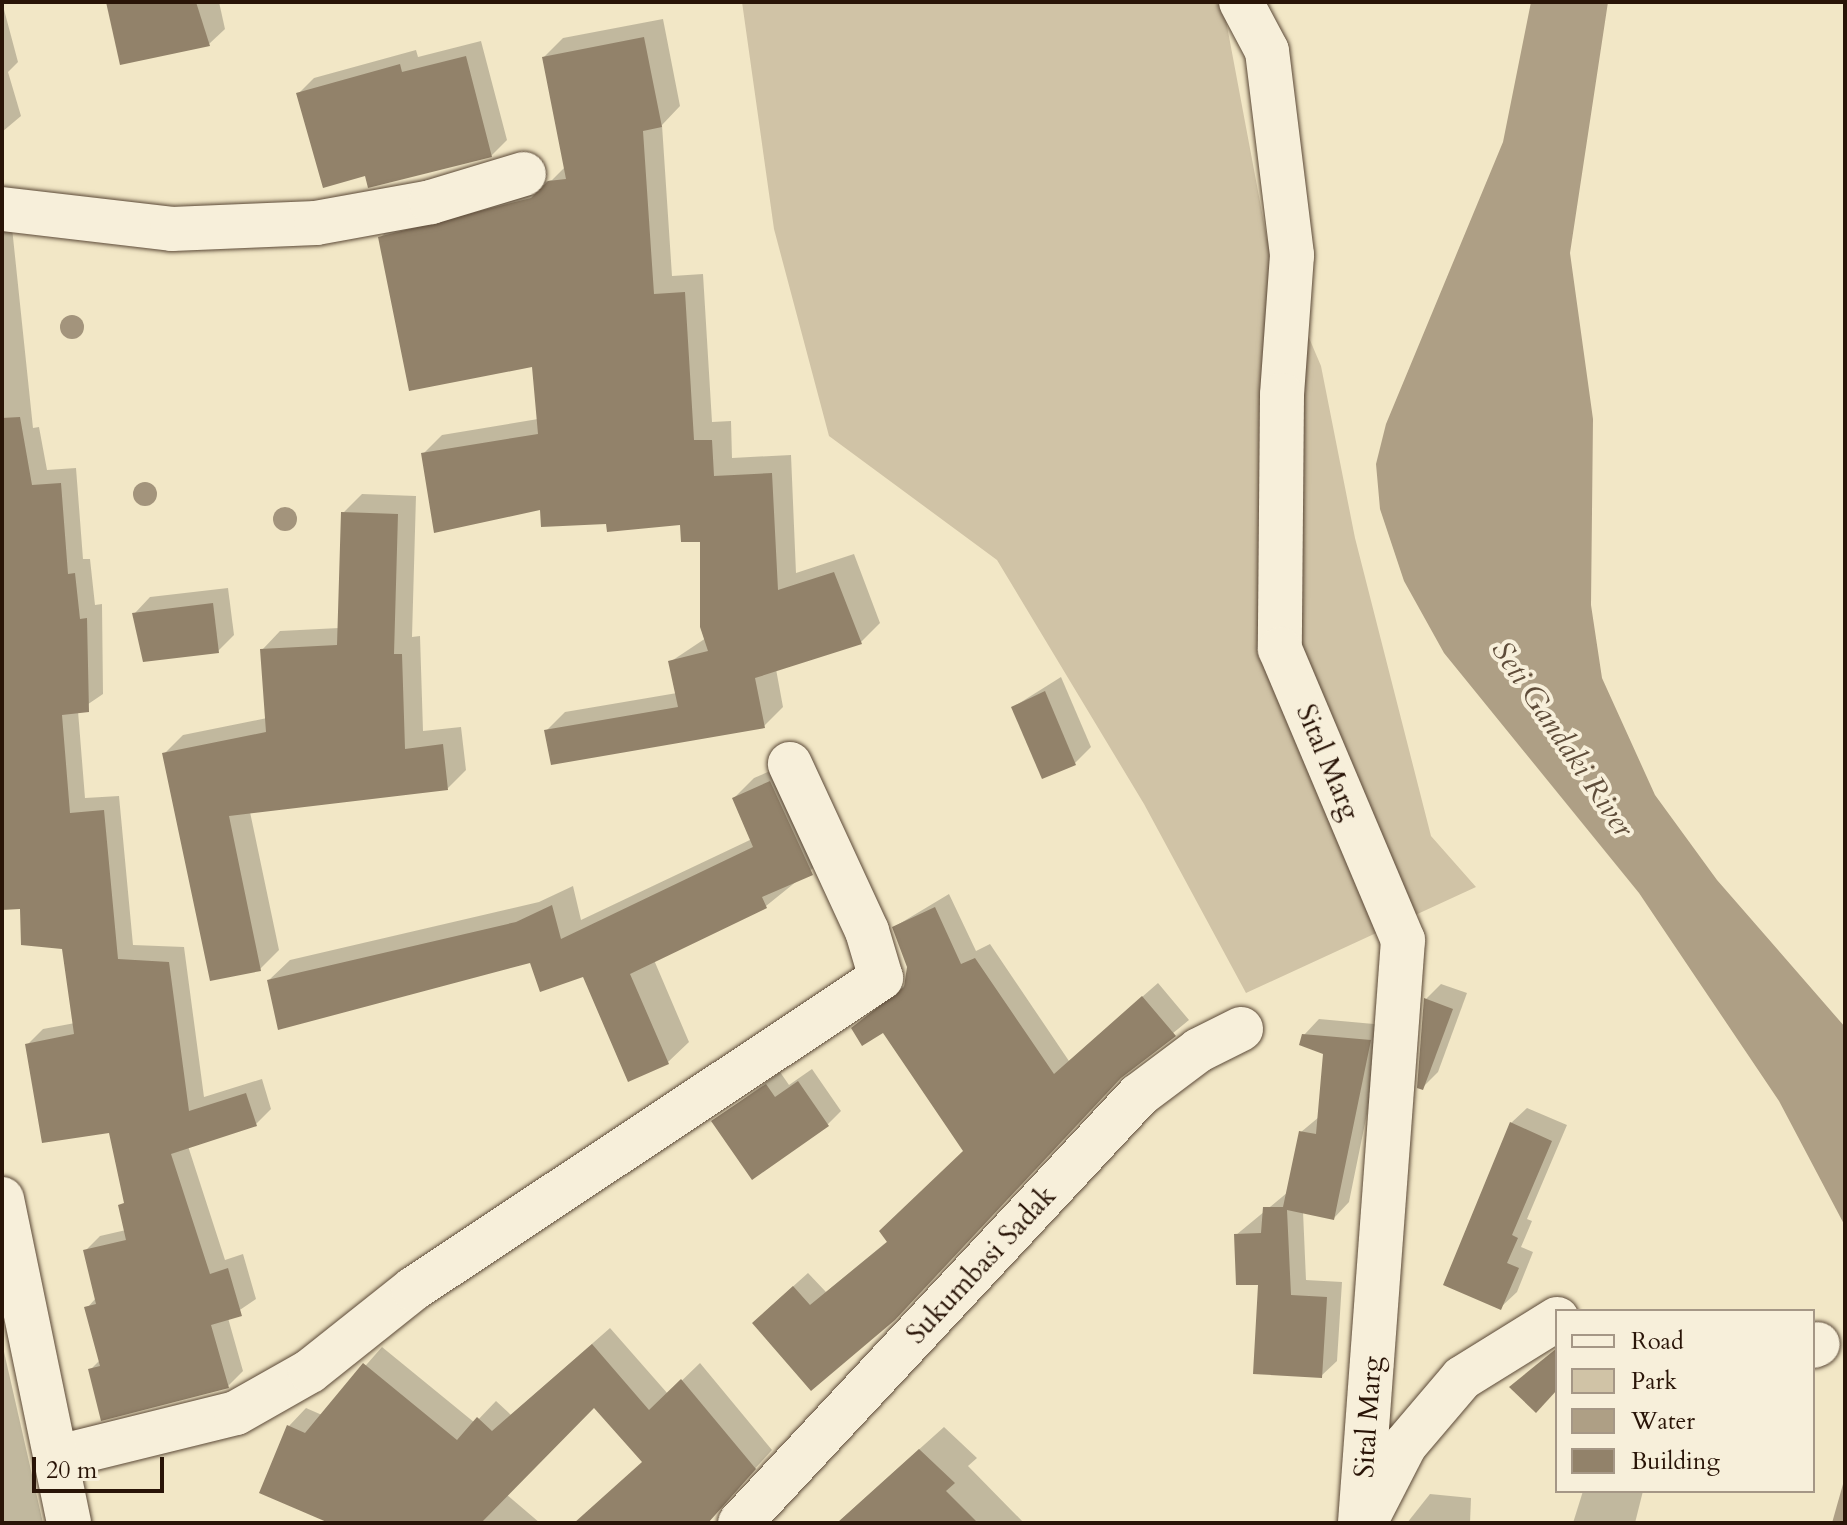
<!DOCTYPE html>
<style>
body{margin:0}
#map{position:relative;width:1847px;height:1525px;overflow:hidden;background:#f2e7c6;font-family:Cardo,serif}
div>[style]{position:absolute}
.green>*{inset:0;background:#d0c3a6}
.water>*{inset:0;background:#ae9f85}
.shadow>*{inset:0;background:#0003}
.building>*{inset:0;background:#92826a}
.roads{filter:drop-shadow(0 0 2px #5b4937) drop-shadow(0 0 2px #5b4937)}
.street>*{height:44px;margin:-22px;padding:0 22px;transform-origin:22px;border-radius:22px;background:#f7efda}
.secondary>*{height:44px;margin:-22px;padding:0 22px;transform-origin:22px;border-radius:22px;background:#f7efda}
.trees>*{width:24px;height:24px;margin:-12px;border-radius:50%;background:#a3947c}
span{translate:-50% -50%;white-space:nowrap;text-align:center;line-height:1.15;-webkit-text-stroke:8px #f7efda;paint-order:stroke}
.street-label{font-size:28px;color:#291407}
.water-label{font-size:30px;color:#5e4c39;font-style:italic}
.frame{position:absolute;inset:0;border:4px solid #291407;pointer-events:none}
.legend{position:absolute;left:1555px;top:1309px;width:260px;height:184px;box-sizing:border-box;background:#f7efda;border:2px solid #a59786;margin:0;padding:10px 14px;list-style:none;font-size:24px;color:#291407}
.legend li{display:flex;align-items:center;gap:16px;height:40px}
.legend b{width:40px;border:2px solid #a59786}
.scale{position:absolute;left:32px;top:1457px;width:132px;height:36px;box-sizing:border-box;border:4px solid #291407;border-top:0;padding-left:10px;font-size:24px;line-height:28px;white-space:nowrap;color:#291407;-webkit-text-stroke:6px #f7efda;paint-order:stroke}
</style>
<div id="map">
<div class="green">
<div style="clip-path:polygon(742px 2px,1215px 2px,1224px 10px,1267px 239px,1321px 366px,1355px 538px,1431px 836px,1476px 887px,1246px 993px,1144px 804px,997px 560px,829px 436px,774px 229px)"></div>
</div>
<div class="water">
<div style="clip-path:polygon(1531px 2px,1608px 2px,1570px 253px,1593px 419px,1591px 605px,1602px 678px,1655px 795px,1717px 880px,1845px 1027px,1845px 1226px,1779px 1101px,1639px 893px,1444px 653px,1404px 581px,1380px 509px,1376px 464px,1386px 424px,1503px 142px)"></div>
<div style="clip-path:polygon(1845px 1477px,1845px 1523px,1832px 1523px)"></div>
</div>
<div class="shadow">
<div style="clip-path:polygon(2px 2px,18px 62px,8px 72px,21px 116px,2px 132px)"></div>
<div style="clip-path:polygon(182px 2px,219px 2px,225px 29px,209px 44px)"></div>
<div style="clip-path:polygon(663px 19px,680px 106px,662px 125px,672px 276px,703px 274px,712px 422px,731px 421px,732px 458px,791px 455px,796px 573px,854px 554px,880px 623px,861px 642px,776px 669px,783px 707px,764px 726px,546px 731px,565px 712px,677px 693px,670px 662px,706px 638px,702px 540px,682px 523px,608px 522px,423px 454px,442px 435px,538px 419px,534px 365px,380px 238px,399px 219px,552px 180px,566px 166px,544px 57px,563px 38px)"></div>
<div style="clip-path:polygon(481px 41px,507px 140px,491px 156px,367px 174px,298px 94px,314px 78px,416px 50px,418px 57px)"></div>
<div style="clip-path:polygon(2px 213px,11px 218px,33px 428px,39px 427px,47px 470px,76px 468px,83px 559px,90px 559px,95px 605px,102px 604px,103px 694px,78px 711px,85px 798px,119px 796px,133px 945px,184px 947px,204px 1097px,262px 1079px,271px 1109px,256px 1124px,188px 1146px,225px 1260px,243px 1254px,256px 1299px,228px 1318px,243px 1371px,228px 1386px,90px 1370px,101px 1359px,87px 1308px,96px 1298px,85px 1251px,100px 1236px,126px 1230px,126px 1200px,111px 1131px,27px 1045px,43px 1029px,75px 1023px,64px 948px,22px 907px,2px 908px)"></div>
<div style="clip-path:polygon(362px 494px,416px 496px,412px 637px,420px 636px,423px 731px,461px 727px,466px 770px,448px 788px,250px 812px,279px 950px,260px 969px,164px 754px,183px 735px,267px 718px,262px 650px,280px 631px,339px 628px,343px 513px)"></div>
<div style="clip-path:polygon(228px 588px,234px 635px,218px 651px,135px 613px,150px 597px)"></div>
<div style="clip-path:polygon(1061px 677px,1091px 747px,1075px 763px,1013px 707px)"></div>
<div style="clip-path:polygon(791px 762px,833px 852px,766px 906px,654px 960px,689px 1042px,668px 1062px,584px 975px,531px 960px,269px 980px,290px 960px,539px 902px,573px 886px,581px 920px,752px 839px,734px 798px,754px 778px)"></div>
<div style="clip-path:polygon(949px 894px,976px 951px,990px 944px,1069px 1061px,1158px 983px,1189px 1020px,1123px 1074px,811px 1389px,769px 1308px,808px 1273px,826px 1292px,889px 1240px,966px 1151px,883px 1030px,853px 1028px,906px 984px,909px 966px,894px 927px)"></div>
<div style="clip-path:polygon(1441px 984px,1467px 993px,1438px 1072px,1422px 1088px,1426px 999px)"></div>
<div style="clip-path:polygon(1319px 1019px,1385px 1025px,1349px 1202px,1334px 1218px,1303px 1211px,1306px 1280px,1342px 1282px,1337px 1361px,1321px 1376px,1236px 1235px,1288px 1192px,1301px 1132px,1319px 1117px,1325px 1052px,1304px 1035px)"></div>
<div style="clip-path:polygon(812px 1069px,841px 1111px,828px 1124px,714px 1121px,780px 1072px,789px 1085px)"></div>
<div style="clip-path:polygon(1527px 1108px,1567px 1125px,1527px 1219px,1532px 1221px,1521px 1247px,1533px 1252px,1517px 1292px,1501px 1307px,1511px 1123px)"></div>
<div style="clip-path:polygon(610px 1328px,668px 1394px,700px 1363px,772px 1450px,705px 1523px,612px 1523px,643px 1461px,594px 1406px,507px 1495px,540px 1523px,334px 1523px,289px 1426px,306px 1408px,322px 1415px,382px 1347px,475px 1423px,496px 1401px,511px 1415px)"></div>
<div style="clip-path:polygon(2px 1343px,43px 1523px,2px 1523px)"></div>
<div style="clip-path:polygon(944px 1427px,977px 1458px,968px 1466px,1024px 1523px,837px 1523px)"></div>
<div style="clip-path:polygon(1583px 1491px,1643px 1491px,1635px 1523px,1573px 1523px)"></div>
<div style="clip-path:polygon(1430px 1494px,1471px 1498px,1470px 1523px,1407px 1523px)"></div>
</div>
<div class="building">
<div style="clip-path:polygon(106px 2px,196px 2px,210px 46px,120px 65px)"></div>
<div style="clip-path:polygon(644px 37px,662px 127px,643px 131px,654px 294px,685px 292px,694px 440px,712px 440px,714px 476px,772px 473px,778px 590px,834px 572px,862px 644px,755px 678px,765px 728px,551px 765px,544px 730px,678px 707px,668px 661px,708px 651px,700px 627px,700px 542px,681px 542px,680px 525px,607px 532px,606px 524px,541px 527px,540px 510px,434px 533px,421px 453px,538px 434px,532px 367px,409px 391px,378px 237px,531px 198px,548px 181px,566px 179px,542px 57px)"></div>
<div style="clip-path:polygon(466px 56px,492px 157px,368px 188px,365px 176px,323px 188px,296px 93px,400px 64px,402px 72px)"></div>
<div style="clip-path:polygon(20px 417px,32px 485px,61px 483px,68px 574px,75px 573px,80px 619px,87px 618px,89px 712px,62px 715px,70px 813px,104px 810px,118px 959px,169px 962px,189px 1111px,246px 1093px,257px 1126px,171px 1154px,210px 1274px,228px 1268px,242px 1316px,211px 1325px,229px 1388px,101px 1421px,88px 1369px,100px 1366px,84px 1307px,96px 1304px,83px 1250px,126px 1240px,118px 1205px,124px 1203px,109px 1133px,42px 1143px,25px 1044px,74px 1034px,62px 949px,21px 945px,20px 909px,2px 910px,2px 418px)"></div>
<div style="clip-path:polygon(341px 512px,398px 514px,394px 654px,402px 654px,405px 749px,443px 744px,448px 790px,229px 816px,261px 971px,210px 981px,162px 753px,266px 732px,260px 649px,337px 645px)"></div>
<div style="clip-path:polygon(213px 603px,219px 653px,143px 662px,132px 613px)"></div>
<div style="clip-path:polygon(1045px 691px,1076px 765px,1042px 779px,1011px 707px)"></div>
<div style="clip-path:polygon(770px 781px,813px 875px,762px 897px,767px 908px,630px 974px,669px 1064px,628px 1082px,583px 977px,540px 992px,530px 963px,278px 1030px,267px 980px,516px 922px,552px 905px,561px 939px,753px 847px,732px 798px)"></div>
<div style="clip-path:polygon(935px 907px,961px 964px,975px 958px,1054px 1074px,1142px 996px,1176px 1036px,1121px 1078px,895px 1320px,811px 1391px,752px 1323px,793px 1286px,810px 1305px,887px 1242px,879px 1231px,963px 1151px,883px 1033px,862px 1046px,851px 1028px,904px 987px,907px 967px,892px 927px)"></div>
<div style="clip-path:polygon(1424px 998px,1453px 1009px,1423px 1090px,1417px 1088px)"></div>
<div style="clip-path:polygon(1302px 1034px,1371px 1040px,1334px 1220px,1287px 1210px,1291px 1295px,1327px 1297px,1322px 1378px,1253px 1374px,1258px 1285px,1236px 1285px,1234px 1234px,1261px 1233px,1263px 1207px,1283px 1207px,1299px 1131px,1316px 1134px,1323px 1054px,1299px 1045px)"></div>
<div style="clip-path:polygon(798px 1081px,829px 1126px,752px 1180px,711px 1121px,766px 1084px,775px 1097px)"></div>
<div style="clip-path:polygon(1510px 1122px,1552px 1141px,1512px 1235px,1518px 1238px,1507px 1263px,1519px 1268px,1501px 1310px,1443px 1285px)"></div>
<div style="clip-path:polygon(592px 1344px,649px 1410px,681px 1379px,756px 1469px,708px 1523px,574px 1523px,642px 1462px,594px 1408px,481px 1523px,329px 1523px,259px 1493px,287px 1425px,305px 1433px,363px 1363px,457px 1440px,477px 1417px,492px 1431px)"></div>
<div style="clip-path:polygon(1557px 1348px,1557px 1390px,1536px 1413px,1509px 1387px)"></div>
<div style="clip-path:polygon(919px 1449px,955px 1483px,946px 1491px,978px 1523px,837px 1523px)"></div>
</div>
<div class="roads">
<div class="street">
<div style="left:1241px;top:2px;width:55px;rotate:62deg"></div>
<div style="left:1267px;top:51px;width:206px;rotate:83deg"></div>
<div style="left:1292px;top:255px;width:140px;rotate:94.1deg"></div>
<div style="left:1282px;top:395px;width:254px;rotate:90.5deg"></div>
<div style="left:1280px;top:649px;width:316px;rotate:67.1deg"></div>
<div style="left:1403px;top:940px;width:585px;rotate:94.22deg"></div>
<div style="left:2px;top:209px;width:171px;rotate:6.7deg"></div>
<div style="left:172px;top:229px;width:144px;rotate:-2.4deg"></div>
<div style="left:316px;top:223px;width:117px;rotate:-10.3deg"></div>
<div style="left:431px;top:202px;width:97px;rotate:-16.8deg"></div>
<div style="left:1813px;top:1346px;width:5px;rotate:-22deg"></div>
<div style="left:58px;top:1457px;width:183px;rotate:-13.9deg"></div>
<div style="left:236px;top:1413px;width:85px;rotate:-29.6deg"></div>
<div style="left:310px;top:1371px;width:132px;rotate:-38.5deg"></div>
<div style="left:413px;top:1289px;width:562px;rotate:-33.61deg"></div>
<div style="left:881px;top:978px;width:49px;rotate:-106.6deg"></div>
<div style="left:867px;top:931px;width:184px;rotate:-114.8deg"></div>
<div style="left:1368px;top:1517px;width:81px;rotate:-62.8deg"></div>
<div style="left:1405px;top:1445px;width:88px;rotate:-49.6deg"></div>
<div style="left:1462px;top:1378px;width:112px;rotate:-31.8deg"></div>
<div style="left:740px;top:1523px;width:585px;rotate:-47.01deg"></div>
<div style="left:1139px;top:1095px;width:75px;rotate:-36.9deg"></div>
<div style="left:1199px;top:1050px;width:47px;rotate:-26.6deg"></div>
</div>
<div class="secondary">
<div style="left:2px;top:1199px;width:331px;rotate:78.3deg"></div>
</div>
</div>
<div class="trees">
<div style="left:72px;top:327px"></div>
<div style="left:145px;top:494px"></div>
<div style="left:285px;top:519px"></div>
</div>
<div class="street-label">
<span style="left:1328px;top:762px;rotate:67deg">Sital Marg</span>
<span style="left:981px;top:1265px;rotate:-47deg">Sukumbasi Sadak</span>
<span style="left:1368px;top:1417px;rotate:-86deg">Sital Marg</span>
</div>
<div class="water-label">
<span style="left:1562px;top:739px;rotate:56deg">Seti Gandaki River</span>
</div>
<div class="frame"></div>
<ul class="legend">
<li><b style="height:10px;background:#f7efda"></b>Road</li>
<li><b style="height:22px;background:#d0c3a6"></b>Park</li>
<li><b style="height:22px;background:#ae9f85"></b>Water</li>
<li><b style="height:22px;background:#92826a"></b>Building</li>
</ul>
<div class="scale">20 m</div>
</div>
